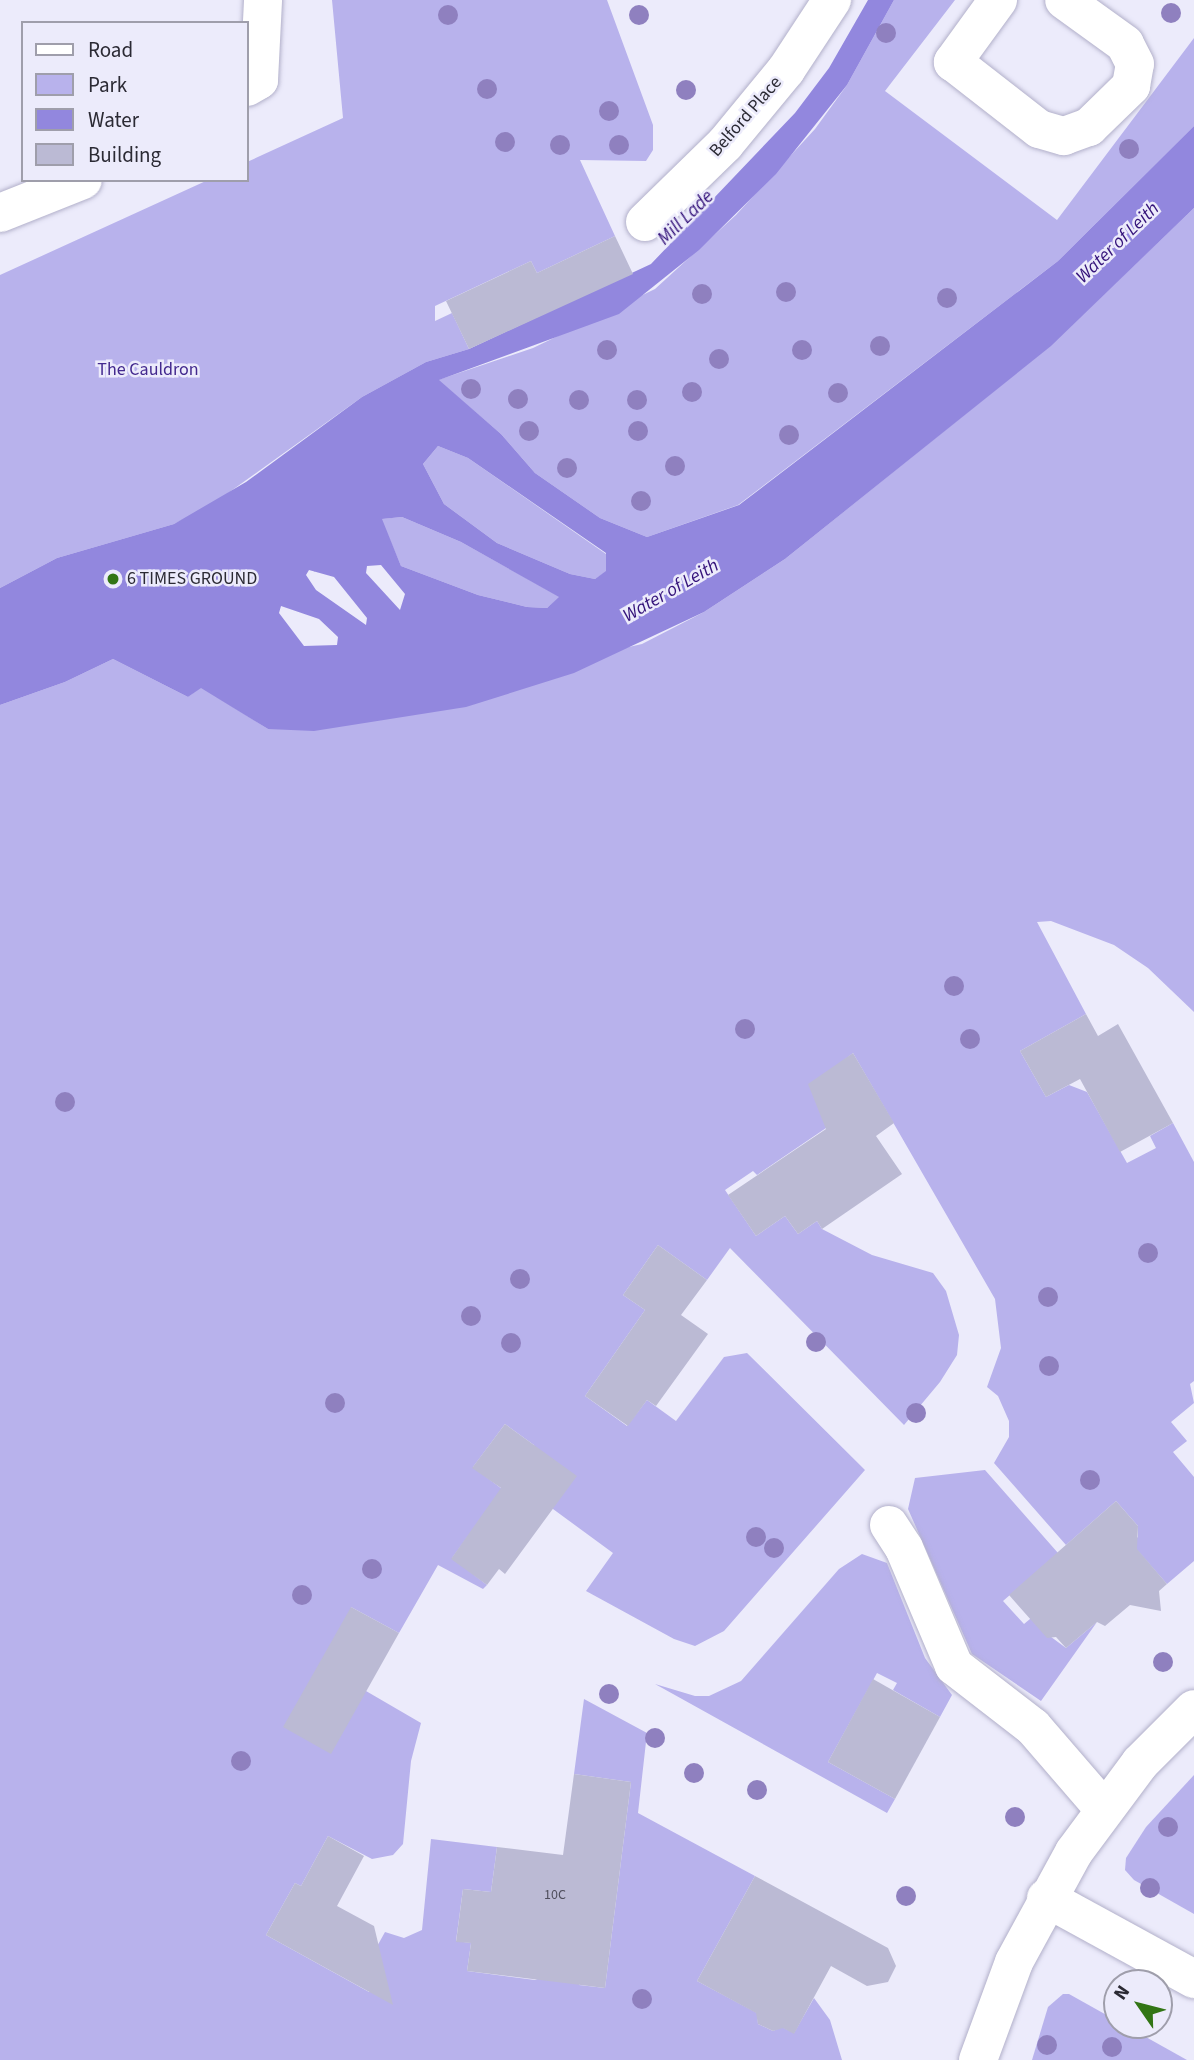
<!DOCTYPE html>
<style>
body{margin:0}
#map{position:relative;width:1194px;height:2060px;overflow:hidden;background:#ecebfb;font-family:"Source Sans 3",sans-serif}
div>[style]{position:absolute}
.green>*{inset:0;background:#b8b2ec}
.water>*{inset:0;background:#9287de}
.building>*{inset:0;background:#bbbad4}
.roads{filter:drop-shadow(0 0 2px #b2b0ca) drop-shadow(0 0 2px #b2b0ca)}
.minor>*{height:38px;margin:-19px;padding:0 19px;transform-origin:19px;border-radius:19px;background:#fff}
.trees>*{width:20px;height:20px;margin:-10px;border-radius:50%;background:#8f80bf}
.dots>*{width:19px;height:19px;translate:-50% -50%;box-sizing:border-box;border:4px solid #ecebfb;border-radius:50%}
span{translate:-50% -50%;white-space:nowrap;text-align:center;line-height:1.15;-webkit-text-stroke:5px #ecebfb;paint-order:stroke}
.number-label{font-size:14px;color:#4f4e5c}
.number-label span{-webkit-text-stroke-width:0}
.street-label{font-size:18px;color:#2b2a34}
.park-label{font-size:18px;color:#43298e}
.poi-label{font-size:18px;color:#2b2a34}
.left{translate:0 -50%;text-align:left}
.water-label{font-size:19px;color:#34137a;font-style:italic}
.legend{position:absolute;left:21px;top:21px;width:228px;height:161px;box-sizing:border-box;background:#ecebfb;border:2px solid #9f9eab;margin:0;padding:9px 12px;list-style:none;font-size:21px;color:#2b2a34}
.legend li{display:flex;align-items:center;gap:14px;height:35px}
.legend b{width:35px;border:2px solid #9f9eab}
.north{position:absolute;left:1103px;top:1969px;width:70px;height:70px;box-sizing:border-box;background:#ecebfb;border:2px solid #9f9eab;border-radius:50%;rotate:305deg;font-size:19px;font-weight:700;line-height:28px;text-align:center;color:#2b2a34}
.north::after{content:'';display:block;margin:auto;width:24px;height:32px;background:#327515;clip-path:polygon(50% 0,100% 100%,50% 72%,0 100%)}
</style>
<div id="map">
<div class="green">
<div style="clip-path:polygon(332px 0,607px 0,653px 125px,653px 150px,646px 161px,580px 160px,615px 236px,537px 273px,531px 261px,435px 306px,435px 321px,452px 313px,469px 349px,426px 362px,362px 397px,210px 506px,174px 524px,57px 558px,0 588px,0 275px,208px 180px,247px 180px,247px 162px,343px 118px)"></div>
<div style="clip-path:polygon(894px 0,955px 0,885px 91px,1057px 220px,1194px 38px,1194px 126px,1058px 261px,738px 505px,647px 537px,600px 518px,535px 473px,501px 434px,438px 380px,533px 348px,655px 289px,736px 215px,815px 129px,847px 85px)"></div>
<div style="clip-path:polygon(1194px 208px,1194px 1012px,1148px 968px,1114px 945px,1051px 921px,1037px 922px,1086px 1014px,1020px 1051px,1046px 1097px,1069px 1085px,1087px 1092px,1127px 1163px,1156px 1148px,1150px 1136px,1173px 1123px,1194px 1162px,1194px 1381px,1190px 1384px,1194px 1403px,1171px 1422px,1187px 1441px,1173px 1452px,1194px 1477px,1194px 1561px,1167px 1584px,1131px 1543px,1138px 1537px,1138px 1526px,1116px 1501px,1066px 1545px,994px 1463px,1009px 1437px,1009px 1421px,998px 1396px,987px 1387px,1001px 1348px,995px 1299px,853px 1053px,811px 1086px,829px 1126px,757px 1175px,753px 1171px,725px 1190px,756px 1236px,785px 1216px,798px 1234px,817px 1221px,822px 1229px,872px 1255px,933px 1273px,946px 1291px,959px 1335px,957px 1355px,940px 1382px,904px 1425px,730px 1248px,707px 1280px,658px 1245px,623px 1295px,645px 1310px,585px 1396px,627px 1426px,647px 1400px,676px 1421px,724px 1357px,747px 1353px,865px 1470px,724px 1631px,695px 1646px,674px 1639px,586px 1591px,613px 1553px,553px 1509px,534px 1445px,505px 1424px,473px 1467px,502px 1489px,452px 1558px,487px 1585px,483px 1589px,438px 1565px,399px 1633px,351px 1607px,366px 1691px,421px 1723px,411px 1761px,403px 1844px,393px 1855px,372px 1859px,328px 1836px,301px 1886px,295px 1883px,266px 1935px,369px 1992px,379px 1989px,370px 1959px,385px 1932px,404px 1938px,422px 1930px,431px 1839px,497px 1847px,491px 1892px,463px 1889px,456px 1941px,471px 1943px,467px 1971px,535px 1980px,581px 1963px,579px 1985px,605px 1988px,631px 1782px,574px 1774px,584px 1699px,647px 1733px,638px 1813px,755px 1876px,697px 1981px,757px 2013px,758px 2024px,773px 2031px,782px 2027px,794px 2033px,814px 1998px,830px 2020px,842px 2060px,0 2060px,0 705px,65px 682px,113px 659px,188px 697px,201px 687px,268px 729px,642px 644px,704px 612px,785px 559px,1050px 346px)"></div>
<div style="clip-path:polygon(438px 446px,468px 458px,606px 554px,606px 572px,595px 579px,570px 574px,497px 543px,444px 504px,423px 464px)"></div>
<div style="clip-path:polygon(402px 517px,461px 542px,560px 597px,547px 608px,527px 607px,478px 595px,401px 566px,381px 519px)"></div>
<div style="clip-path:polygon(985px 1470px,1058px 1553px,1003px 1601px,1024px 1624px,1036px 1614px,1039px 1628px,1066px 1648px,1097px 1622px,1041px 1701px,972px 1654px,908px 1509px,915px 1478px)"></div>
<div style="clip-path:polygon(862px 1554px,887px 1563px,925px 1658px,952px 1695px,940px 1717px,893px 1690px,897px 1683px,877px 1673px,828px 1762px,895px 1799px,887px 1813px,655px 1684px,695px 1696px,709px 1696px,741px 1681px,839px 1569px)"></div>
<div style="clip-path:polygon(1194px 1775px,1194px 1914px,1134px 1880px,1125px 1870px,1126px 1858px,1146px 1827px)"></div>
<div style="clip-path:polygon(1063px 1994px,1069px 1994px,1187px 2060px,1032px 2060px,1048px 2007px)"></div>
</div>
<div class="water">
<div style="clip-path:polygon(evenodd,868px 0,894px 0,847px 85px,776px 174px,699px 250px,619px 314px,439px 380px,501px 434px,535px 473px,600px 518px,647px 537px,739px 505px,1058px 261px,1194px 126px,1194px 208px,1051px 346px,785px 559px,704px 612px,574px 673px,466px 707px,314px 731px,268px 729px,201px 688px,188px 697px,113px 659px,65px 682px,0 705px,0 588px,57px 558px,174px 524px,246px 482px,362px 397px,426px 362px,469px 349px,651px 264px,795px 113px,829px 68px,868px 0,438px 446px,468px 458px,606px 553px,606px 571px,595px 579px,570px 574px,497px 543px,444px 504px,423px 464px,438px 446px,868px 0,402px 517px,461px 542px,559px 597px,547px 608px,527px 607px,478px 595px,401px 566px,382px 519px,402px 517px,868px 0,381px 565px,405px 594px,400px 610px,366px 573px,367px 566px,381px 565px,868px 0,309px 570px,334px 577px,367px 618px,366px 625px,316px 590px,306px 575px,309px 570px,868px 0,281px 606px,319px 619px,338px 637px,337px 645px,304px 646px,279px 613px,281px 606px)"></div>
</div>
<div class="building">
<div style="clip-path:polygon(615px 236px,633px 274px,469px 349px,446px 301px,531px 261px,537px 273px)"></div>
<div style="clip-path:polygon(1086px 1014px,1098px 1036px,1118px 1024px,1173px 1123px,1120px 1152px,1080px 1079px,1046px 1097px,1020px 1051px)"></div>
<div style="clip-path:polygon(853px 1053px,894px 1123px,876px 1136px,902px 1174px,822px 1229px,817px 1221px,798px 1234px,785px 1216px,756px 1236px,728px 1195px,826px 1129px,808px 1084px)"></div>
<div style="clip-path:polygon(658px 1245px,707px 1280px,681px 1315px,708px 1334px,656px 1406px,647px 1400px,628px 1426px,585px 1396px,645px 1310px,623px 1295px)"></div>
<div style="clip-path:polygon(505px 1424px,577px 1476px,505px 1574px,499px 1569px,487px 1585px,451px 1559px,501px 1488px,472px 1468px)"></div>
<div style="clip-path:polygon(1116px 1501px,1138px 1526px,1137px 1549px,1167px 1584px,1159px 1591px,1161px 1611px,1130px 1605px,1105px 1626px,1097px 1622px,1066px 1648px,1056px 1637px,1047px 1638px,1009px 1595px)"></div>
<div style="clip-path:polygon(351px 1607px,399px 1633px,331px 1754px,283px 1727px)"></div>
<div style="clip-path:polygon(873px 1679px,940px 1717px,895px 1799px,828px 1762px)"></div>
<div style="clip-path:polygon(574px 1774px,631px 1782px,605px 1988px,467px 1971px,471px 1943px,456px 1942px,463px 1889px,491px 1892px,497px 1847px,563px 1855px)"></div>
<div style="clip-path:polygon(328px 1836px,364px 1856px,337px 1906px,374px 1926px,393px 2005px,266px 1935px,295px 1883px,301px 1886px)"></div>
<div style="clip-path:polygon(755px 1876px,888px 1948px,896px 1966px,888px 1982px,867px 1986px,831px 1966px,794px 2034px,783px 2028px,773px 2031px,758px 2024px,756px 2013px,697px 1981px)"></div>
</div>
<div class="roads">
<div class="minor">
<div style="left:998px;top:0;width:77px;rotate:126deg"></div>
<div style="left:953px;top:62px;width:109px;rotate:37.9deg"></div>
<div style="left:1039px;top:129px;width:26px;rotate:16deg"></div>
<div style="left:1064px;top:136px;width:27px;rotate:-20deg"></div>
<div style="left:1089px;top:127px;width:59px;rotate:-44.3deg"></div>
<div style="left:1131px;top:86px;width:22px;rotate:-80deg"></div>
<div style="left:1135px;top:64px;width:22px;rotate:-117deg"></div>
<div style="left:1125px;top:44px;width:75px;rotate:-144.2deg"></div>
<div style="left:247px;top:87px;width:14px;rotate:-30deg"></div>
<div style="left:259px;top:80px;width:80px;rotate:-87.1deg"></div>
<div style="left:0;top:213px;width:89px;rotate:-21.7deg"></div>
<div style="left:645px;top:222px;width:112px;rotate:-44.3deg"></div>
<div style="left:725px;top:144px;width:96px;rotate:-50.5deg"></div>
<div style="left:786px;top:70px;width:84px;rotate:-56.7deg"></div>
<div style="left:889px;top:1525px;width:27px;rotate:57deg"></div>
<div style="left:904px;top:1548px;width:128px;rotate:67deg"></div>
<div style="left:954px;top:1666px;width:100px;rotate:37.7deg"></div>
<div style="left:1033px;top:1727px;width:107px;rotate:49.2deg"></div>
<div style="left:1046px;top:1898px;width:169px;rotate:28.7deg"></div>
<div style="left:978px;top:2060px;width:104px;rotate:-69.8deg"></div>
<div style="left:1014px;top:1962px;width:125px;rotate:-61.4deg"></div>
<div style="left:1074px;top:1852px;width:111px;rotate:-53.4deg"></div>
<div style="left:1140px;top:1763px;width:76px;rotate:-45deg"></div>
</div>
</div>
<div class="trees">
<div style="left:1171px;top:13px"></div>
<div style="left:448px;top:15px"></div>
<div style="left:639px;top:15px"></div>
<div style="left:886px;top:33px"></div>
<div style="left:487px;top:89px"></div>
<div style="left:686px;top:90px"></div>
<div style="left:609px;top:111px"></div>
<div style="left:505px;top:142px"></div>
<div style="left:560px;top:145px"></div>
<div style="left:619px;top:145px"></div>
<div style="left:1129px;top:149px"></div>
<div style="left:786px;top:292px"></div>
<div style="left:702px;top:294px"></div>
<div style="left:947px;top:298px"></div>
<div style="left:880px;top:346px"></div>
<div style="left:607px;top:350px"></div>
<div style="left:802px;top:350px"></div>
<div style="left:719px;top:359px"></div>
<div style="left:471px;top:389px"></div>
<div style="left:692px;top:392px"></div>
<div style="left:838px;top:393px"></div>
<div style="left:518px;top:399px"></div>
<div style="left:579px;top:400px"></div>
<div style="left:637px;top:400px"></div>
<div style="left:529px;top:431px"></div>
<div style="left:638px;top:431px"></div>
<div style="left:789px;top:435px"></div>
<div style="left:675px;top:466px"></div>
<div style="left:567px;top:468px"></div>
<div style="left:641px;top:501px"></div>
<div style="left:954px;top:986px"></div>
<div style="left:745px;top:1029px"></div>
<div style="left:970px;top:1039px"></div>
<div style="left:65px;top:1102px"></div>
<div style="left:1148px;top:1253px"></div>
<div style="left:520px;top:1279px"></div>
<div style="left:1048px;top:1297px"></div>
<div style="left:471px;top:1316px"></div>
<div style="left:816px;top:1342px"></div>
<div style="left:511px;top:1343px"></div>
<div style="left:1049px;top:1366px"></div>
<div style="left:335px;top:1403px"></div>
<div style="left:916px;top:1413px"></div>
<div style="left:1090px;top:1480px"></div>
<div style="left:756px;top:1537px"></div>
<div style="left:774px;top:1548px"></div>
<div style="left:372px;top:1569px"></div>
<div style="left:302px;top:1595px"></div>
<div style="left:1163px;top:1662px"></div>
<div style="left:609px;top:1694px"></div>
<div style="left:655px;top:1738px"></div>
<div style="left:241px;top:1761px"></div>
<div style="left:694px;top:1773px"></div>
<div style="left:757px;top:1790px"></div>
<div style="left:1015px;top:1817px"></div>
<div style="left:1168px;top:1827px"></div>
<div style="left:1150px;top:1888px"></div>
<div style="left:906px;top:1896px"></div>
<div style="left:642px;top:1999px"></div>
<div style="left:1047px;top:2045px"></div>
<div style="left:1112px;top:2047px"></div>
</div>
<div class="dots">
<div style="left:113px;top:579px;background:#327515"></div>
</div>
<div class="number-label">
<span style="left:555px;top:1895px">10C</span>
</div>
<div class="street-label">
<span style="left:746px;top:117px;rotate:-49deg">Belford Place</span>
</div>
<div class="park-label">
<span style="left:148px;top:370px">The Cauldron</span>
</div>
<div class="poi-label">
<span class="left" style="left:127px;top:579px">6 TIMES GROUND</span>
</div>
<div class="water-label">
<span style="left:686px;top:218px;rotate:-44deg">Mill Lade</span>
<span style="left:1118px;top:243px;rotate:-44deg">Water of Leith</span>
<span style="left:671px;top:591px;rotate:-30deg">Water of Leith</span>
</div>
<ul class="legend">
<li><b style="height:9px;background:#fff"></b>Road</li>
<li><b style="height:19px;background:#b8b2ec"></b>Park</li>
<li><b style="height:19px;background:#9287de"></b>Water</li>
<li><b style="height:19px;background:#bbbad4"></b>Building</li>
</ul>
<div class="north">N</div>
</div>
